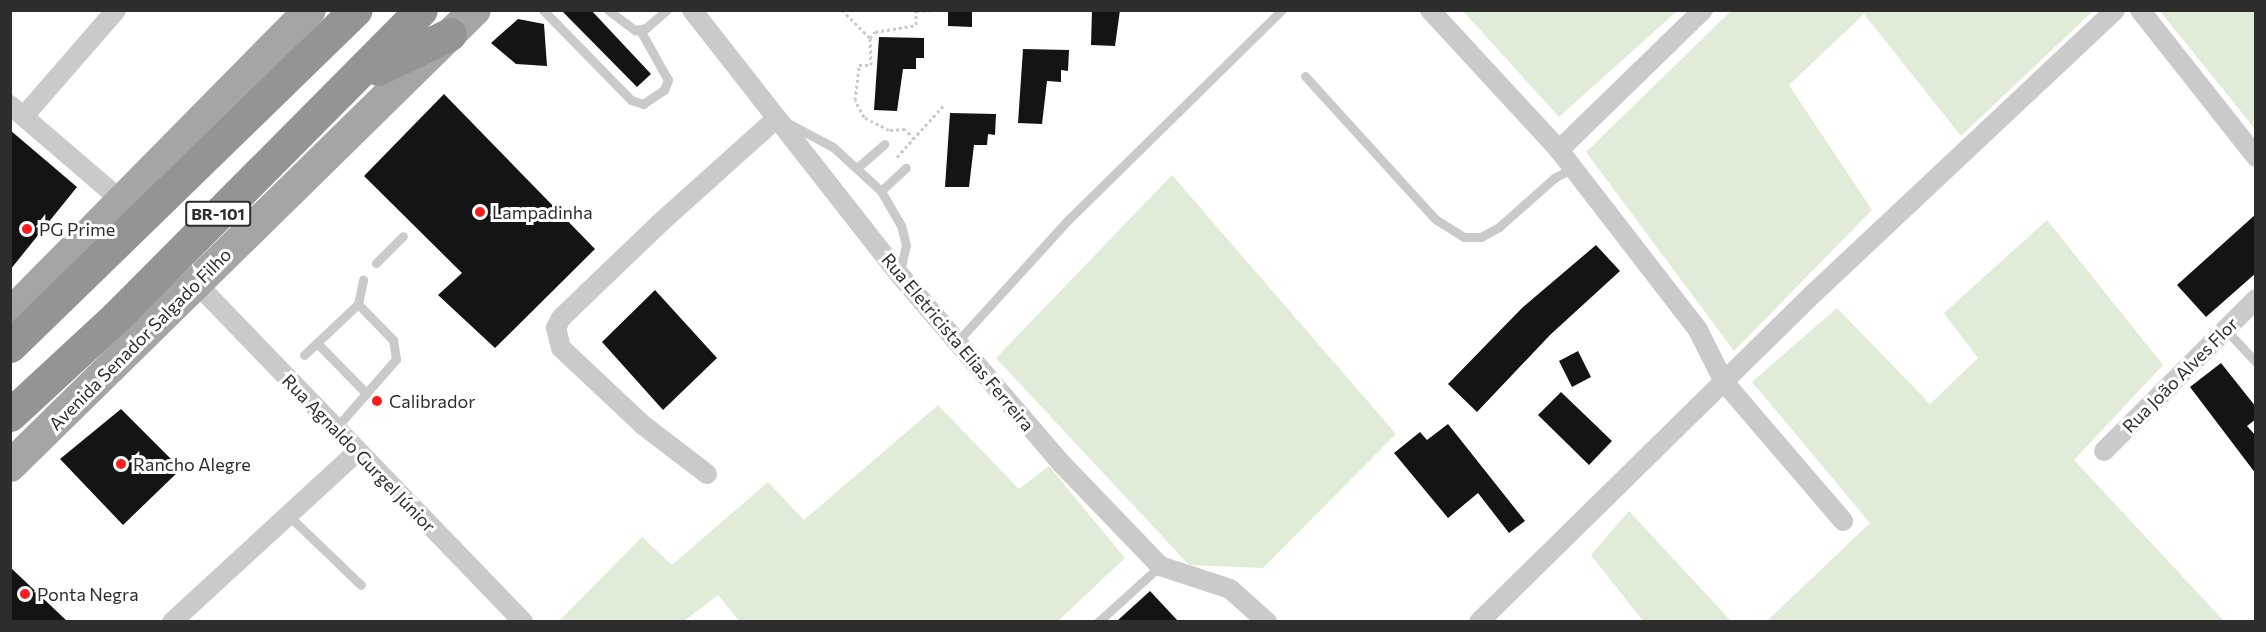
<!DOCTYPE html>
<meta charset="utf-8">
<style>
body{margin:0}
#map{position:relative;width:2266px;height:632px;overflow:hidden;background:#fff;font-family:Commissioner,sans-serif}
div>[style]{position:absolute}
.green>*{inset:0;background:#e1ecd8}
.building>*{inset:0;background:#141414}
.path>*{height:3px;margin-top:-1.5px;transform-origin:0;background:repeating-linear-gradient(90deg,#cacaca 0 3px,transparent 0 6px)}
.lane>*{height:9px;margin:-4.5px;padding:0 4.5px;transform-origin:4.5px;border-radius:4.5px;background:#cacaca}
.street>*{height:20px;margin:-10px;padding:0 10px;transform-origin:10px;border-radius:10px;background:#cacaca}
.primary>*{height:32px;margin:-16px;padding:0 16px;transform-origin:16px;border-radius:16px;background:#a5a5a5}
.highway>*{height:33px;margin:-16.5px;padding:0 16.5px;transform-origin:16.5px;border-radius:16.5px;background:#949494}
.dots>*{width:16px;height:16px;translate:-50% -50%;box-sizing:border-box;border:3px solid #fff;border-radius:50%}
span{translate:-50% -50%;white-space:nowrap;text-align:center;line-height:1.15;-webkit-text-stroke:6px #fff;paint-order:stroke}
.shield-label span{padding:2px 4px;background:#fff;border:2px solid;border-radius:4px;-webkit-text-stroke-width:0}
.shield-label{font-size:16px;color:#2d2d2d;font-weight:700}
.poi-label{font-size:18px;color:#2d2d2d}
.left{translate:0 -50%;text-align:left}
.street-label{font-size:18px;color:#2d2d2d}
.frame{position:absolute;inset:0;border:12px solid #2d2d2d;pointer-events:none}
</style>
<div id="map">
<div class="green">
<div style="clip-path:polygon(1462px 10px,1677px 10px,1677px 11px,1559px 117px)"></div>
<div style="clip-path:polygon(1732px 10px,2093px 10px,2093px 11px,1961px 136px,1864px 14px,1789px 85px,1872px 210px,1734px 351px,1586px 152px)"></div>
<div style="clip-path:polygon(2160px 11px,2255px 11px,2255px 129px)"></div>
<div style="clip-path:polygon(1172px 175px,1396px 434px,1263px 568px,1189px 565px,996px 358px)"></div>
<div style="clip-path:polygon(2047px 220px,2163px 365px,2074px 460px,2224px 621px,1767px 621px,1870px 523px,1752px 382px,1837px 308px,1930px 404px,1978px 358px,1944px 313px)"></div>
<div style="clip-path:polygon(938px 405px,1019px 489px,1049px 466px,1125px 558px,1058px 621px,739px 621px,718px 595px,684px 621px,559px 621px,642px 537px,672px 565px,768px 482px,804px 520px)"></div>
<div style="clip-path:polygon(1629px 511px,1731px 621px,1643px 621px,1591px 555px)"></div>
</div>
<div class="building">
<div style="clip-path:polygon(561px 10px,591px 10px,651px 74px,637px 87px)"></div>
<div style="clip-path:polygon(948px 10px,972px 10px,972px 27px,948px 26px)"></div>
<div style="clip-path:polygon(1092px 10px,1120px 10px,1115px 46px,1091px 45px)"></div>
<div style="clip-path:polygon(518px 19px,544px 24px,547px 66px,516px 64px,491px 43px)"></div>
<div style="clip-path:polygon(879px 37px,924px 38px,924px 58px,916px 58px,916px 69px,903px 69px,897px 111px,874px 110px)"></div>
<div style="clip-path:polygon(1023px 49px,1069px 50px,1068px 71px,1061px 70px,1061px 82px,1047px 81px,1042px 124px,1018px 123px)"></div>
<div style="clip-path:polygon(444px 94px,595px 249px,495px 348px,438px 295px,462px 273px,364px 176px)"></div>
<div style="clip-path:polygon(950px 113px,996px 114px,995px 135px,988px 134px,987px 145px,974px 145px,969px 187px,945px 187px)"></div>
<div style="clip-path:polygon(10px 130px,77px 187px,10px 270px)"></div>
<div style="clip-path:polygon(2256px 214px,2256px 273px,2206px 317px,2177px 285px)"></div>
<div style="clip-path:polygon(1596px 245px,1620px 271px,1550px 335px,1477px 412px,1448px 384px,1522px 308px)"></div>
<div style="clip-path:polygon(655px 290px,717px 358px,663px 410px,602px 342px)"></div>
<div style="clip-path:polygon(1578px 351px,1591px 377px,1572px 387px,1559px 361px)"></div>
<div style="clip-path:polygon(2221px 363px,2256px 407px,2256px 419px,2247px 426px,2256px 436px,2256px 474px,2190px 387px)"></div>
<div style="clip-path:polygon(1561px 392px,1612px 441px,1589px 465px,1538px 415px)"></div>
<div style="clip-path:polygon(121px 409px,181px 469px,123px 525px,60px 459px)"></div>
<div style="clip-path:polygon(1448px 424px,1525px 521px,1509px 533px,1478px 493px,1448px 518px,1394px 453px,1420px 432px,1427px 440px)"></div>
<div style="clip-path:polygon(10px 567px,67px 621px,10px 621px)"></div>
<div style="clip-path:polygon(1150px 591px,1178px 621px,1117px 621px)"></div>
</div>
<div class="path">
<div style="left:842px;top:10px;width:40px;rotate:45deg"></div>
<div style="left:914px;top:139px;width:13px;rotate:-132deg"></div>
<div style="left:905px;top:129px;width:16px;rotate:176deg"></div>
<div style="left:889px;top:130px;width:28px;rotate:-153deg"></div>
<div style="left:864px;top:117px;width:19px;rotate:-118deg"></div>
<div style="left:855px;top:100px;width:35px;rotate:-83deg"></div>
<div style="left:859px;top:65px;width:12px"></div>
<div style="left:871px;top:65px;width:27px;rotate:-92deg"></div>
<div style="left:870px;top:38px;width:8px;rotate:-50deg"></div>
<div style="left:875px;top:32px;width:42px;rotate:-9.7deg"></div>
<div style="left:916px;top:25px;width:14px;rotate:-90deg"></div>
<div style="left:916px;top:11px;width:20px;rotate:-3deg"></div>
<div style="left:897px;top:157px;width:69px;rotate:-48deg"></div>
</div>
<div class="lane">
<div style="left:543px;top:10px;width:126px;rotate:45.6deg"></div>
<div style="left:631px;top:100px;width:13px;rotate:18deg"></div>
<div style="left:643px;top:104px;width:25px;rotate:-34deg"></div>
<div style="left:664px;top:90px;width:11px;rotate:-68deg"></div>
<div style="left:668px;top:80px;width:57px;rotate:-119.2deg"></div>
<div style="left:608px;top:10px;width:34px;rotate:37deg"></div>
<div style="left:635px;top:30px;width:11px;rotate:-10deg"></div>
<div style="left:646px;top:28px;width:28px;rotate:-41deg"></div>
<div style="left:1305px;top:76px;width:193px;rotate:47.7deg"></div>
<div style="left:1435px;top:219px;width:34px;rotate:32deg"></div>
<div style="left:1464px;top:237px;width:17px"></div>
<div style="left:1481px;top:237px;width:21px;rotate:-29deg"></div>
<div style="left:1499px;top:227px;width:74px;rotate:-41.7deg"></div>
<div style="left:1554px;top:178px;width:21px;rotate:-28deg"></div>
<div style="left:784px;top:121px;width:55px;rotate:28deg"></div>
<div style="left:833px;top:147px;width:65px;rotate:42.5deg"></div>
<div style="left:881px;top:191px;width:39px;rotate:60deg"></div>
<div style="left:901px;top:225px;width:21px;rotate:76deg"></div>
<div style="left:906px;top:245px;width:28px;rotate:103deg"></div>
<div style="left:858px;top:167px;width:35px;rotate:-41deg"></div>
<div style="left:881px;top:191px;width:34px;rotate:-43deg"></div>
<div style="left:376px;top:263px;width:38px;rotate:-45deg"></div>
<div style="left:2225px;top:329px;width:45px;rotate:46.8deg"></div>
<div style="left:317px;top:343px;width:71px;rotate:45.6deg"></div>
<div style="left:956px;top:343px;width:168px;rotate:-47.7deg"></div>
<div style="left:1069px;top:219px;width:298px;rotate:-44.5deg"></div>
<div style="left:304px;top:355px;width:74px;rotate:-43.4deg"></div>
<div style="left:335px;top:429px;width:93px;rotate:-48.9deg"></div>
<div style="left:396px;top:359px;width:19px;rotate:-99deg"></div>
<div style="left:393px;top:340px;width:50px;rotate:-134.2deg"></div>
<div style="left:358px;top:304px;width:25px;rotate:-78deg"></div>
<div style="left:288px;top:515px;width:101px;rotate:43.8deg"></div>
<div style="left:1098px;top:622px;width:84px;rotate:-42.1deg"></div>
</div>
<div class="street">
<div style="left:692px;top:10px;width:335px;rotate:51.9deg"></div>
<div style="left:899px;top:274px;width:250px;rotate:49.4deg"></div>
<div style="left:1062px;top:464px;width:141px;rotate:46.1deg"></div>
<div style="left:1160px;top:566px;width:74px;rotate:18.2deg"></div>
<div style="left:1230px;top:589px;width:50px;rotate:41.7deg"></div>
<div style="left:1430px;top:10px;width:190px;rotate:47.3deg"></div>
<div style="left:1559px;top:150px;width:227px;rotate:52.3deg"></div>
<div style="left:1698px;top:330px;width:58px;rotate:63.4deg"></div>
<div style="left:1724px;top:382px;width:183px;rotate:49.4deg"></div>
<div style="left:2140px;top:10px;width:187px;rotate:51.7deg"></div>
<div style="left:10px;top:105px;width:148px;rotate:40.6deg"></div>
<div style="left:24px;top:116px;width:140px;rotate:-49deg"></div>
<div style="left:1559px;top:150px;width:201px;rotate:-44.2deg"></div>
<div style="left:197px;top:284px;width:470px;rotate:46deg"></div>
<div style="left:2104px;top:451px;width:215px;rotate:-45deg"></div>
<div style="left:707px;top:474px;width:81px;rotate:-142.6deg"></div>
<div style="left:643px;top:425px;width:112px;rotate:-136.8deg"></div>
<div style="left:561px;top:348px;width:21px;rotate:-104deg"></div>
<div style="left:556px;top:328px;width:11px;rotate:-63deg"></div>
<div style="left:561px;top:318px;width:137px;rotate:-43.8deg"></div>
<div style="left:660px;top:223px;width:157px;rotate:-41.9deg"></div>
<div style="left:172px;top:622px;width:251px;rotate:-42.6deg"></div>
<div style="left:1479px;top:622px;width:470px;rotate:-44.5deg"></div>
<div style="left:1814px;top:293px;width:413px;rotate:-43.2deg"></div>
</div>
<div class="primary">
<div style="left:10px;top:314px;width:427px;rotate:-45.4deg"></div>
<div style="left:10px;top:466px;width:651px;rotate:-44.44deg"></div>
</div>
<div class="highway">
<div style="left:378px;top:69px;width:80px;rotate:-25.9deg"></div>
<div style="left:10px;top:346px;width:482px;rotate:-44.2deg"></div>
<div style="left:10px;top:415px;width:146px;rotate:-42.8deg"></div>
<div style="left:117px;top:316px;width:431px;rotate:-45.2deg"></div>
</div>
<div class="dots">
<div style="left:480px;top:212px;background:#f61d1c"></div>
<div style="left:27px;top:229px;background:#f61d1c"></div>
<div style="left:377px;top:401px;background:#f61d1c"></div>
<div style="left:121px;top:464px;background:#f61d1c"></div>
<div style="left:25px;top:594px;background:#f61d1c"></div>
</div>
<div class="shield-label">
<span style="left:218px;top:214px">BR-101</span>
</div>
<div class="poi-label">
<span class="left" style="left:492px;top:212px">Lampadinha</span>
<span class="left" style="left:39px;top:229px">PG Prime</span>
<span class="left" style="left:389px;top:401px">Calibrador</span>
<span class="left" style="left:133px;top:464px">Rancho Alegre</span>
<span class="left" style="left:37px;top:594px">Ponta Negra</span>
</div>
<div class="street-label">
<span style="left:140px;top:339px;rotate:-45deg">Avenida Senador Salgado Filho</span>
<span style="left:958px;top:342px;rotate:50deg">Rua Eletricista Elias Ferreira</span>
<span style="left:2180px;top:375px;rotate:-45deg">Rua João Alves Flor</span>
<span style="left:359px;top:453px;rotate:46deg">Rua Agnaldo Gurgel Júnior</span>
</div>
<div class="frame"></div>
</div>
